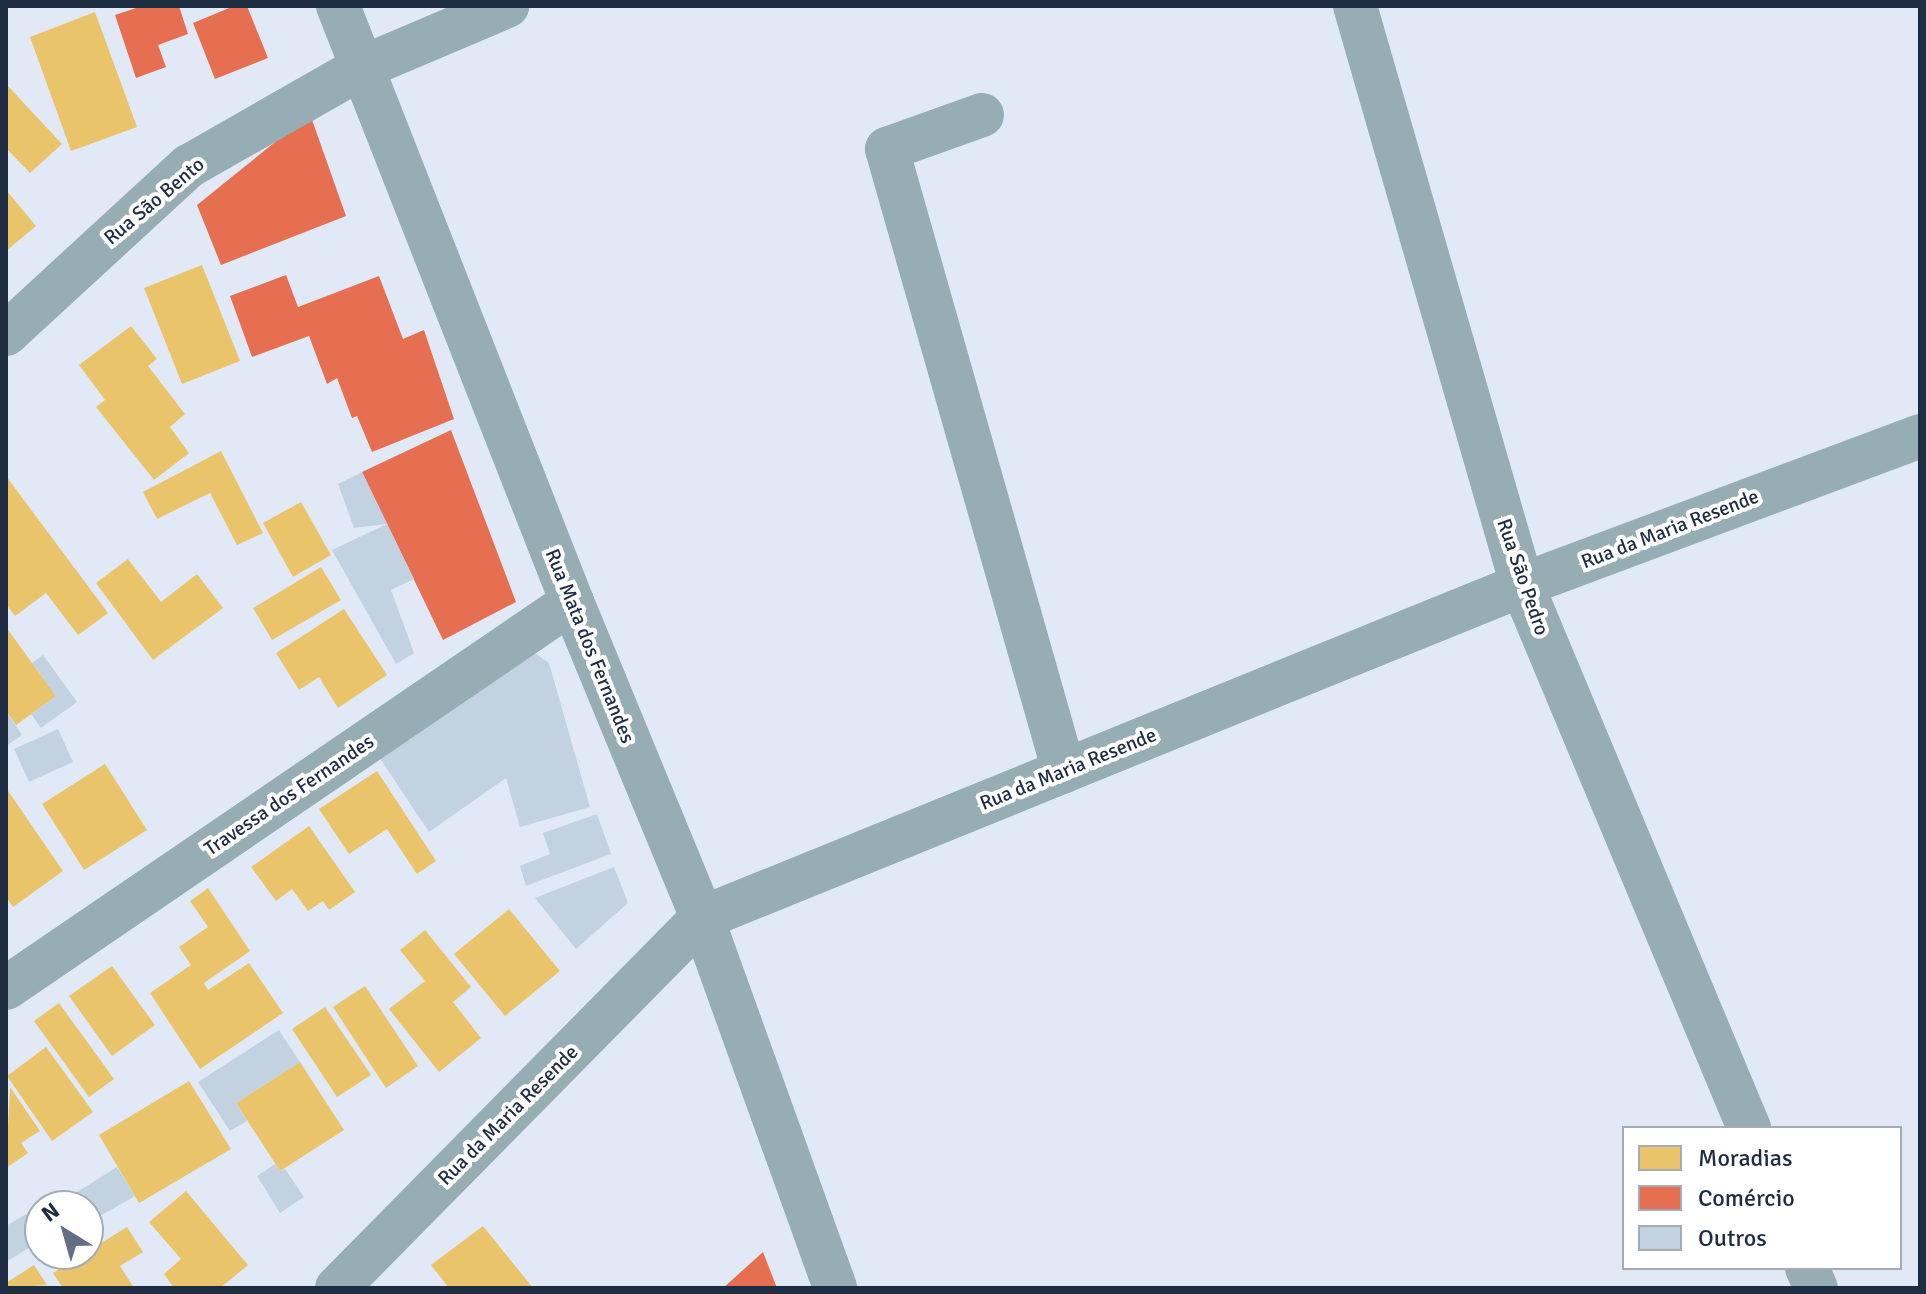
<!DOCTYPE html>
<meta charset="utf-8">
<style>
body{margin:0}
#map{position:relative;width:1926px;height:1294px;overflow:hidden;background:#e1e9f7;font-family:Signika,sans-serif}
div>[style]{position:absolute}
.homes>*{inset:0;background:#e9c46a}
.shops>*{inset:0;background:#e76f51}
.building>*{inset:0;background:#c2d2e1}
.street>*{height:44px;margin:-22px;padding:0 22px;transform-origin:22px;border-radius:22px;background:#96adb4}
span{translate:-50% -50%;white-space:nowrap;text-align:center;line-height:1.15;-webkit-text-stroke:8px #fff;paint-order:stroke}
.street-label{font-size:20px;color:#1e2c42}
.frame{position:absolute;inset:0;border:8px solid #1e2c42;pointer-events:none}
.legend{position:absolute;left:1622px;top:1126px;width:280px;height:144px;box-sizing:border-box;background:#fff;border:2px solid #a5abb3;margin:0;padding:10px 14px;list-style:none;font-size:24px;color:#1e2c42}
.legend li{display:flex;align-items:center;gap:16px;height:40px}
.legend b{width:40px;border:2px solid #a5abb3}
.north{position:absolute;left:24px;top:1190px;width:80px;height:80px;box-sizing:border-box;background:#fff;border:2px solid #a5abb3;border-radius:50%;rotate:323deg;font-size:22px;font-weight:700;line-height:32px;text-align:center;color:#1e2c42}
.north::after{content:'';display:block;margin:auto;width:28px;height:36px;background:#626e81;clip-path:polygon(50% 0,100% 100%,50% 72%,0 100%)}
</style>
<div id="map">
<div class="homes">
<div style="clip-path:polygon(95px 12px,137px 127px,71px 151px,30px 37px)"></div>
<div style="clip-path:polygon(6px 84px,62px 144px,30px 173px,6px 148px)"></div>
<div style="clip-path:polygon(6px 190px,36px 226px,6px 251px)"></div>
<div style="clip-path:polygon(202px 265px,240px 361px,182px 384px,144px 288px)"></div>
<div style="clip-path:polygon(131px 326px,157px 359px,148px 366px,185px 414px,170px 427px,189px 453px,154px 480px,96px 407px,105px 400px,79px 365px)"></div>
<div style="clip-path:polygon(221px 451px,263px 533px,237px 545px,210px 493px,157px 519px,143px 492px)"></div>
<div style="clip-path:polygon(6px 476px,108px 613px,78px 635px,46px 593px,15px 616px,6px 604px)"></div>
<div style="clip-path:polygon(301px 502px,331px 555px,293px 577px,263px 523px)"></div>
<div style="clip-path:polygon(128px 559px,161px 602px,197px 574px,223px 608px,153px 660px,96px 583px)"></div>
<div style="clip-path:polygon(321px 567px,341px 600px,272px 640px,253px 608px)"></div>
<div style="clip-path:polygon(344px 609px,387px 675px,338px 708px,319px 677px,299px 690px,276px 653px)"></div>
<div style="clip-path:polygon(6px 627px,56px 696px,16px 725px,6px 711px)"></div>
<div style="clip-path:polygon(105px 764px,147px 830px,84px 870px,42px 804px)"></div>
<div style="clip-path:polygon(377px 771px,436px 861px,417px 874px,387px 829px,349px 854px,319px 809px)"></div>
<div style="clip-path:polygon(6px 788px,63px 871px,13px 907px,6px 897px)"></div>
<div style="clip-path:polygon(309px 826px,355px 892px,329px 910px,323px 901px,308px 911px,292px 889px,276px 901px,251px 867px)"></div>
<div style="clip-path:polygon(208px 888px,250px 951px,204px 983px,208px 990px,249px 963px,283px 1013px,200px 1069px,150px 993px,191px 965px,179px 947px,208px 927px,190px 901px)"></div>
<div style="clip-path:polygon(509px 909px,560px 971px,505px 1016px,454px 954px)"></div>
<div style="clip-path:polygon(425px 930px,471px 987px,453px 1002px,481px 1038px,439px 1072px,389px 1009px,425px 981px,400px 950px)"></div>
<div style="clip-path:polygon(112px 966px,155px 1025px,112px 1056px,69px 996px)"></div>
<div style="clip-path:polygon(365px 986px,418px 1066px,386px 1088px,333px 1007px)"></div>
<div style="clip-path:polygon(59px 1003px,114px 1079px,89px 1097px,34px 1021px)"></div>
<div style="clip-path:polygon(325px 1007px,371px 1075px,337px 1097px,292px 1029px)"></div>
<div style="clip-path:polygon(46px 1047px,93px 1112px,52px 1141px,7px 1076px)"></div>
<div style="clip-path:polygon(300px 1062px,344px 1130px,280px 1171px,236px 1103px)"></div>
<div style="clip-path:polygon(189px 1081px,231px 1149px,139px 1203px,99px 1135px)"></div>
<div style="clip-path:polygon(10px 1087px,40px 1131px,21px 1143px,28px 1153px,6px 1168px)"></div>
<div style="clip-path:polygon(186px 1191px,248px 1265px,220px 1288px,174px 1288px,164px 1274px,181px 1259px,149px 1222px)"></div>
<div style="clip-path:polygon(483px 1226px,533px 1288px,449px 1288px,431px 1265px)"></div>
<div style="clip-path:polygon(127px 1227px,143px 1252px,120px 1266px,134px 1288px,63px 1288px,53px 1273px)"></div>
<div style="clip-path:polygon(34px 1265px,47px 1285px,6px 1288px,6px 1283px)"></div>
</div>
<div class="shops">
<div style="clip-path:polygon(142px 6px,179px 6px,188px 34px,158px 45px,166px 67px,136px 78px,115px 15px)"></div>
<div style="clip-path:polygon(234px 6px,247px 6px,268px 58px,215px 79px,193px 23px)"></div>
<div style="clip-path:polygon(310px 114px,346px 216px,221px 265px,197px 205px)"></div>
<div style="clip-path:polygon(286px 275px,298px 307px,379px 276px,403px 339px,424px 330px,454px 419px,372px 452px,357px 416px,352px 418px,337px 378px,327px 384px,309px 336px,252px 357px,230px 296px)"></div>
<div style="clip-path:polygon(451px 430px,516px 602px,443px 640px,362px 472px)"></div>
<div style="clip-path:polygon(763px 1252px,777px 1288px,723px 1288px)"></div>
</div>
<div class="building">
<div style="clip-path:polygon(362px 472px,414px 579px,391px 590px,414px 653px,396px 664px,332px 550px,387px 524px,354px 528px,338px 484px)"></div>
<div style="clip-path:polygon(535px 653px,549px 663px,590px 807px,520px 827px,506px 778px,429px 832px,379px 757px)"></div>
<div style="clip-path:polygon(43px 655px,77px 702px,41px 728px,31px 714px,56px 696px,32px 663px)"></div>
<div style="clip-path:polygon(6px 711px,22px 735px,6px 746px)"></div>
<div style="clip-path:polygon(58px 729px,73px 762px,29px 782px,14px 749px)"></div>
<div style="clip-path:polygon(597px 814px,611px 854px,526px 886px,520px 866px,550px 854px,543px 833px)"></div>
<div style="clip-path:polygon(614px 867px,628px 903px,576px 949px,535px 898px)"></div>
<div style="clip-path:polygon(279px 1030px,300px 1062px,236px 1103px,247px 1121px,230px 1131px,198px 1082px)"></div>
<div style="clip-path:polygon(275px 1164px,280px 1171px,285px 1169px,304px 1197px,280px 1213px,257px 1176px)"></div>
<div style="clip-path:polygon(117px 1167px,135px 1196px,88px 1223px,88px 1206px,55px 1206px)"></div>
<div style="clip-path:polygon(38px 1207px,40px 1241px,6px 1262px,6px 1226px)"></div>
</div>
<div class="street">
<div style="left:338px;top:6px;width:640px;rotate:68.56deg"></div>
<div style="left:572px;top:602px;width:342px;rotate:67.6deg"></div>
<div style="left:702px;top:918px;width:393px;rotate:70.2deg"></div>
<div style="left:1355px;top:6px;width:603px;rotate:73.91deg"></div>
<div style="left:1522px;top:585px;width:589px;rotate:67.31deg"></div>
<div style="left:982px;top:115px;width:101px;rotate:160.3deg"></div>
<div style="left:887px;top:149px;width:647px;rotate:74.12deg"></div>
<div style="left:6px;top:334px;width:248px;rotate:-42.6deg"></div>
<div style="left:189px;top:166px;width:198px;rotate:-29.7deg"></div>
<div style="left:361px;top:68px;width:159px;rotate:-23deg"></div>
<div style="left:6px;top:988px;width:685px;rotate:-34.29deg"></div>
<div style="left:1807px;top:1268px;width:22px;rotate:66deg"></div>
<div style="left:337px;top:1288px;width:520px;rotate:-45.39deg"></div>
<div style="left:702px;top:918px;width:885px;rotate:-22.1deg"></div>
<div style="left:1522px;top:585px;width:425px;rotate:-20.5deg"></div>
</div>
<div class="street-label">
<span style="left:154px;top:201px;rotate:-40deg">Rua São Bento</span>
<span style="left:1670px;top:529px;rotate:-21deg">Rua da Maria Resende</span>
<span style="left:1523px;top:577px;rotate:71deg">Rua São Pedro</span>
<span style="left:590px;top:646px;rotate:68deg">Rua Mata dos Fernandes</span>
<span style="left:1068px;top:769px;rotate:-22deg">Rua da Maria Resende</span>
<span style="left:289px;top:795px;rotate:-34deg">Travessa dos Fernandes</span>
<span style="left:508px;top:1115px;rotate:-45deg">Rua da Maria Resende</span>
</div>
<div class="frame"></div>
<ul class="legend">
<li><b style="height:22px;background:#e9c46a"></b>Moradias</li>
<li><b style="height:22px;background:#e76f51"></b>Comércio</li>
<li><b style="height:22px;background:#c2d2e1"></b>Outros</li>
</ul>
<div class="north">N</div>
</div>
